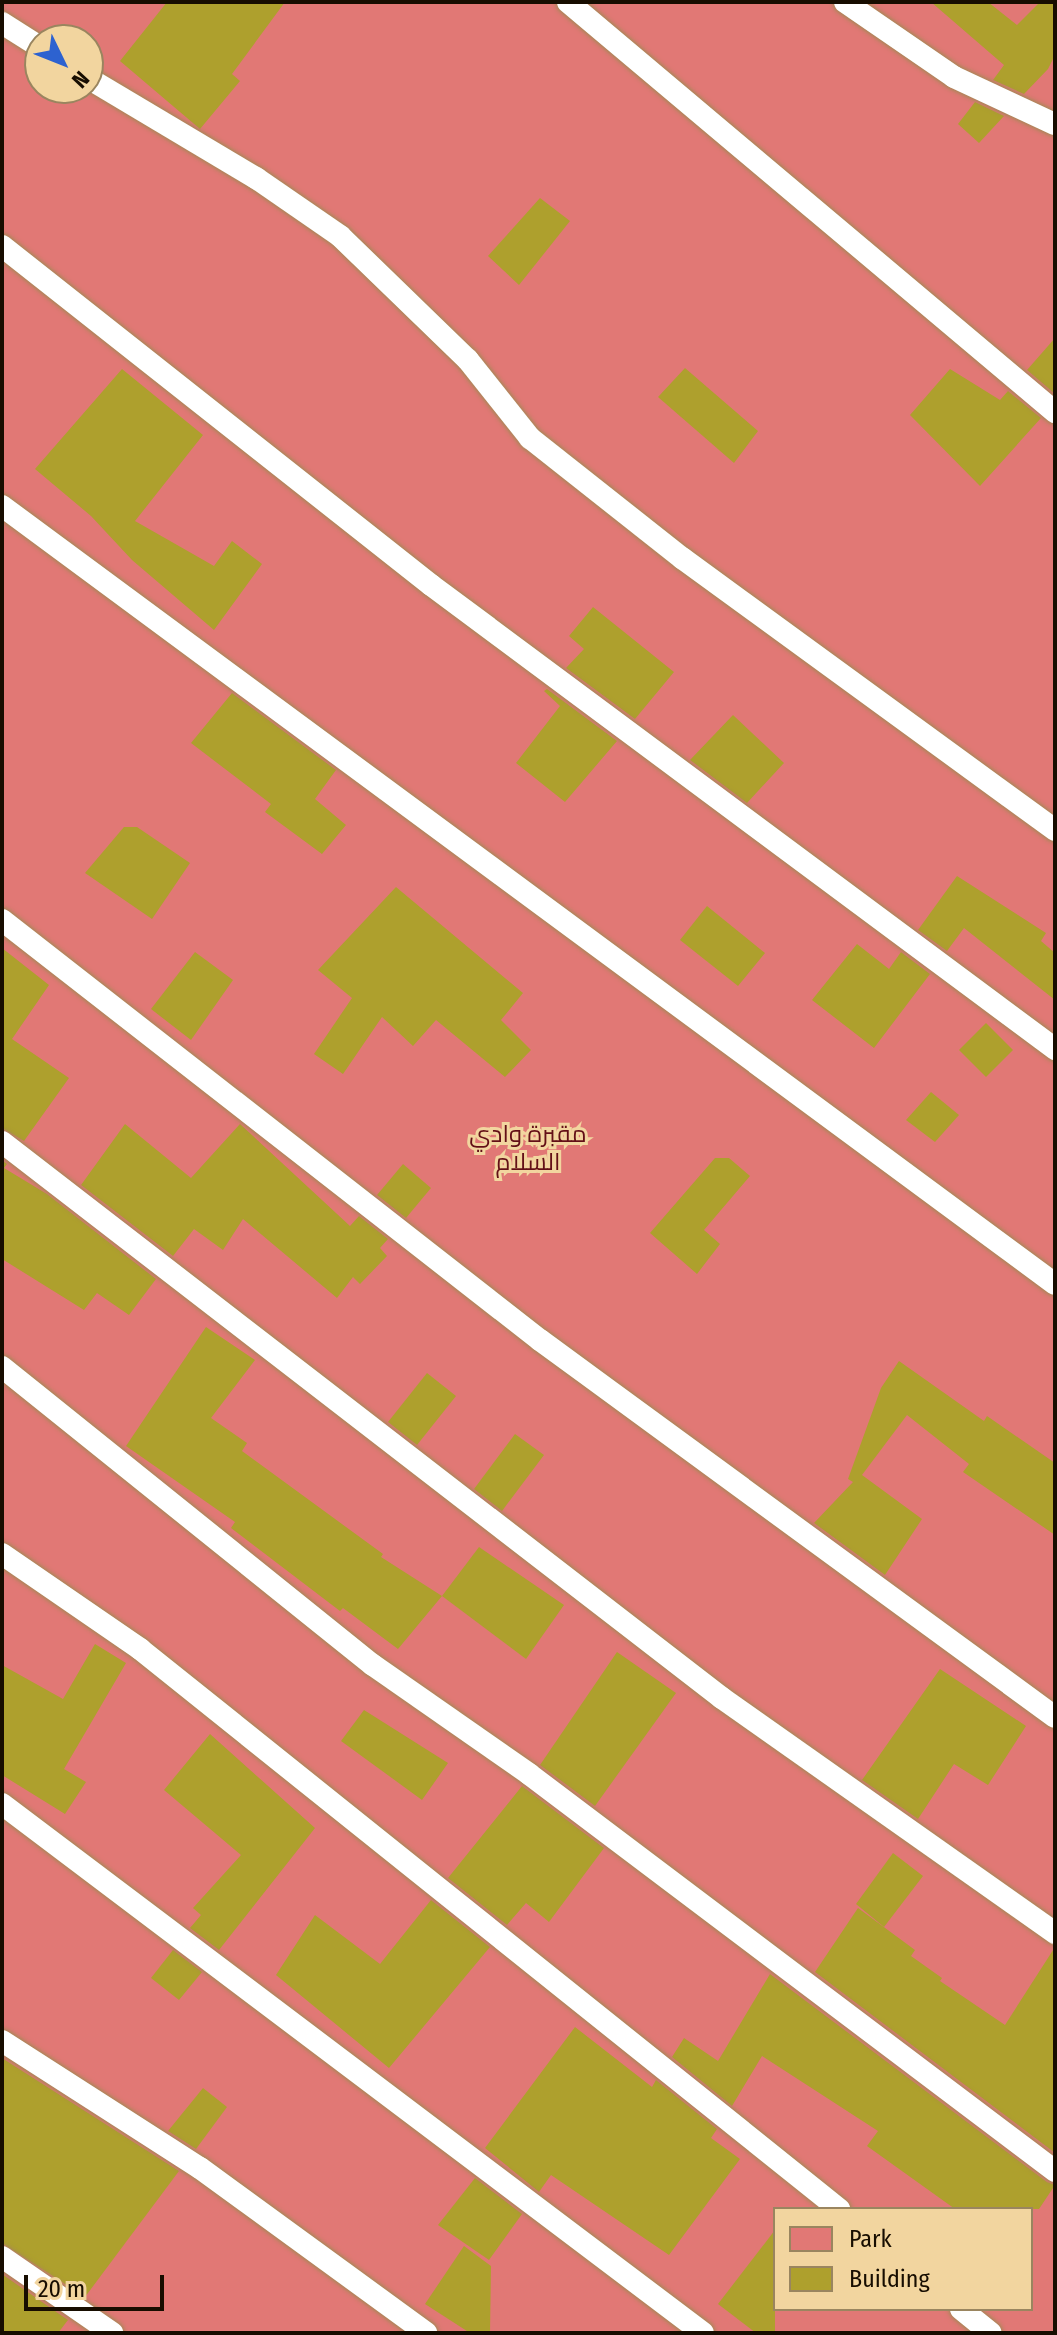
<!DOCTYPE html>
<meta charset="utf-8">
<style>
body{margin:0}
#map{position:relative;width:1057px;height:2335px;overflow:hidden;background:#e5c892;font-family:"Fira Sans Condensed",Cairo,sans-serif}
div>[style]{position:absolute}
.green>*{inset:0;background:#e17875}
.building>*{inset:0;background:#aea02d}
.roads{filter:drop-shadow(0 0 2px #a48855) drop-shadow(0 0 2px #a48855)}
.service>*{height:22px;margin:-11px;padding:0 11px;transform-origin:11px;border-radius:11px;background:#fff}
span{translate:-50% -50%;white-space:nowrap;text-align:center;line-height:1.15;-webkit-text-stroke:6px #f2d59f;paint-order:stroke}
.park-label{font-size:24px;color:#630f17}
.frame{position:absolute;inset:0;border:4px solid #170d00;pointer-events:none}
.legend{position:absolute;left:773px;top:2207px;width:260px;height:104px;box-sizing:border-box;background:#f2d59f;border:2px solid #9a855f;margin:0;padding:10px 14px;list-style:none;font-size:24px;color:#170d00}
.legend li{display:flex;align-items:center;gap:16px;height:40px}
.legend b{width:40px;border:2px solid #9a855f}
.north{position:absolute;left:24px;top:24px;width:80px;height:80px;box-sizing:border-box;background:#f2d59f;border:2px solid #9a855f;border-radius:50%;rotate:133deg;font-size:22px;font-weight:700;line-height:32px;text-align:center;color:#170d00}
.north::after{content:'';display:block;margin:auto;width:28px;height:36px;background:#2d62d0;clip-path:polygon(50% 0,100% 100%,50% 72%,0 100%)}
.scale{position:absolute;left:24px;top:2275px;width:140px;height:36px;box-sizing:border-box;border:4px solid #170d00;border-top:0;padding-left:10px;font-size:24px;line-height:28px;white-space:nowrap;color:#170d00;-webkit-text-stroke:6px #f2d59f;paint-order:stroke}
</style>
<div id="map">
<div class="green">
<div style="clip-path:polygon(evenodd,2px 2px,1055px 2px,1055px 2333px,2px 2333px,2px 2px,40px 40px,88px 40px,88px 88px,40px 88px,40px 40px,2px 2px,775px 2209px,1031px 2209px,1031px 2309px,775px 2309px,775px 2209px)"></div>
</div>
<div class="building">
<div style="clip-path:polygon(167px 2px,285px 2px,232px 74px,240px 81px,200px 129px,120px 61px)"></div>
<div style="clip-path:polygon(931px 2px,988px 2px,1017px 25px,1040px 2px,1055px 2px,1055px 55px,1048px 69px,1024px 94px,993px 80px,1004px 65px)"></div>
<div style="clip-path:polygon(975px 102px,1004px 116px,979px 143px,958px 124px)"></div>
<div style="clip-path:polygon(540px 198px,570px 221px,519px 285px,488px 256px)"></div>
<div style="clip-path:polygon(1055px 338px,1055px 394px,1027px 370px)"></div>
<div style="clip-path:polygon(685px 368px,758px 431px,734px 463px,658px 397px)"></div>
<div style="clip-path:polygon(122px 369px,203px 435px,135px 521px,214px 566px,232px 541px,262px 564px,214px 630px,132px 560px,91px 516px,35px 469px)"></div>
<div style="clip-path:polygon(950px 369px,1000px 400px,1008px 391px,1041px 418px,980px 486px,910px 415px)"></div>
<div style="clip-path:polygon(593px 607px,674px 672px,635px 719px,566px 668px,584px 649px,569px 636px)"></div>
<div style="clip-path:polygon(547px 689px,617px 741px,565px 802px,516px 763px,560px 706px,544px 691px)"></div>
<div style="clip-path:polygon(232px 693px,336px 770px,315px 799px,346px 825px,322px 854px,265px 812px,271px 804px,191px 743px)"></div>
<div style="clip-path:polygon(733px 715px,784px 763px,747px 803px,690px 760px)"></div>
<div style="clip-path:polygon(124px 827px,137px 827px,190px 863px,152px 919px,85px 873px)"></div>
<div style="clip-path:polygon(957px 876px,1046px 933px,1041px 941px,1055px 953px,1055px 1000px,964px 928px,947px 951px,918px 930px)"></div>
<div style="clip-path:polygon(396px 887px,523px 993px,501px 1020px,531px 1050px,505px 1077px,436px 1020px,413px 1046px,382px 1017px,343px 1074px,314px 1054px,352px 998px,318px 970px)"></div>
<div style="clip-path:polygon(707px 906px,765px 953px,738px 986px,680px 940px)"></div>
<div style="clip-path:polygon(857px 944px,889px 969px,901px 952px,930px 974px,874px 1048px,812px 1000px)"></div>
<div style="clip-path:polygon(2px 948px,49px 985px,12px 1039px,69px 1078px,24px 1141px,2px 1128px)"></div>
<div style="clip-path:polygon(195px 952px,233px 980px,191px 1040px,151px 1009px)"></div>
<div style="clip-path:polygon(986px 1023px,1013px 1050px,986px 1077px,959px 1050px)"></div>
<div style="clip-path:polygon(931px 1092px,959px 1115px,935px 1142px,906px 1120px)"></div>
<div style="clip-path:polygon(125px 1124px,191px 1178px,240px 1124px,350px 1226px,359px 1216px,388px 1239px,380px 1248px,387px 1256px,360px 1284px,353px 1277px,337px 1298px,243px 1219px,223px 1250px,194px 1229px,173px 1256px,81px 1185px)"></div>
<div style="clip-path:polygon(715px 1158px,729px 1158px,750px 1176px,704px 1230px,720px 1244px,697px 1274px,650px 1233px)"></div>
<div style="clip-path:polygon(2px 1160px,7px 1164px,4px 1168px,47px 1194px,156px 1279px,129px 1315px,97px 1293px,84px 1310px,2px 1259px)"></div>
<div style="clip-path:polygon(403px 1164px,431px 1188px,406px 1218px,377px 1195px)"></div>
<div style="clip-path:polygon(206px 1327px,255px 1360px,211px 1418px,247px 1443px,242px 1451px,383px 1554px,381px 1557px,442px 1596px,398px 1649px,343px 1608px,340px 1611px,231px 1528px,235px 1522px,126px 1446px)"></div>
<div style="clip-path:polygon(899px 1361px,984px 1421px,987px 1416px,1055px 1463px,1055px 1535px,963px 1472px,969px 1464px,907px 1415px,862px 1475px,922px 1519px,885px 1575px,814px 1523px,853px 1482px,848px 1479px,881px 1388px)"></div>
<div style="clip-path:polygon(427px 1373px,456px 1396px,417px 1445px,388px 1422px)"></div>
<div style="clip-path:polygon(515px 1434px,544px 1455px,502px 1511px,474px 1489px)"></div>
<div style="clip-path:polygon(479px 1547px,564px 1605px,526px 1659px,442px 1596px)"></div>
<div style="clip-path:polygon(95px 1644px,126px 1663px,64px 1769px,86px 1782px,65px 1814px,2px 1775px,2px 1665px,63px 1699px)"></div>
<div style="clip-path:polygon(617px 1652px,676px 1693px,595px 1806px,540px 1765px)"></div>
<div style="clip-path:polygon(940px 1669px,1026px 1726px,988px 1785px,954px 1764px,918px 1819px,862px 1780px)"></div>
<div style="clip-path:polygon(364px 1710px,448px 1763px,422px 1800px,341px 1741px)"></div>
<div style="clip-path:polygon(210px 1734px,315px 1828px,219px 1950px,190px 1928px,201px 1915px,193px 1908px,241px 1855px,164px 1790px)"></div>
<div style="clip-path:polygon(522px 1786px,604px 1848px,549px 1922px,526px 1903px,507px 1925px,448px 1878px)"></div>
<div style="clip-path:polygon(893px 1853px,923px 1876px,884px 1927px,856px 1904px)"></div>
<div style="clip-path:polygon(431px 1900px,490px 1947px,389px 2068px,276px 1975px,315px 1915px,380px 1964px)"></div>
<div style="clip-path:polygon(858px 1908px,915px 1950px,911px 1956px,942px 1978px,940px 1981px,1005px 2025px,1055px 1947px,1055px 2153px,815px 1972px)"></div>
<div style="clip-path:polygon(173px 1950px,202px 1972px,179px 2000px,151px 1978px)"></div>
<div style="clip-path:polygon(770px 1974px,1047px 2182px,1055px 2185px,1039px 2209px,955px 2209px,867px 2146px,878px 2131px,762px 2056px,732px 2106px,672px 2057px,684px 2038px,718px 2061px)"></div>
<div style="clip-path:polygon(575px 2027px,652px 2087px,656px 2080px,717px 2129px,711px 2138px,740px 2159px,669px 2255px,551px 2175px,539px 2192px,485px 2148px)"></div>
<div style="clip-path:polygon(2px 2058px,179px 2171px,85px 2297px,2px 2243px)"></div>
<div style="clip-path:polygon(203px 2088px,227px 2107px,196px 2149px,168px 2131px)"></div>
<div style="clip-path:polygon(475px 2178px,522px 2214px,489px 2260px,438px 2225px)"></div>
<div style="clip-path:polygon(775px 2230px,775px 2333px,756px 2333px,718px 2304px)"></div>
<div style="clip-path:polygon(464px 2246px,491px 2266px,490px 2333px,470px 2333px,425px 2304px)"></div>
<div style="clip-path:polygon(2px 2274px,68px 2320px,58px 2333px,2px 2333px)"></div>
</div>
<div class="roads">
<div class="service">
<div style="left:568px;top:2px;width:637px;rotate:40.09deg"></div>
<div style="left:845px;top:2px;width:132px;rotate:34.5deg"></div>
<div style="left:954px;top:77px;width:111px;rotate:25deg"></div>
<div style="left:2px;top:23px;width:45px;rotate:32.3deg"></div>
<div style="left:88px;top:78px;width:196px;rotate:30.8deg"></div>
<div style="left:256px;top:178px;width:102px;rotate:34.6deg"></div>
<div style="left:340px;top:236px;width:178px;rotate:44.1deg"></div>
<div style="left:468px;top:360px;width:100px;rotate:51.5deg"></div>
<div style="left:530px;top:438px;width:194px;rotate:38.3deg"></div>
<div style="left:682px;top:558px;width:462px;rotate:36.1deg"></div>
<div style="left:2px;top:246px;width:547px;rotate:38.32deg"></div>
<div style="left:431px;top:585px;width:778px;rotate:36.63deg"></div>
<div style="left:2px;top:506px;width:1309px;rotate:36.46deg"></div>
<div style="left:2px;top:920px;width:683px;rotate:37.98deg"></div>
<div style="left:540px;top:1340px;width:638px;rotate:36.21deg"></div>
<div style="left:2px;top:1142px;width:910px;rotate:37.68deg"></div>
<div style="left:722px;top:1698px;width:408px;rotate:35.2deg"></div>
<div style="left:2px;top:1367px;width:476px;rotate:38.8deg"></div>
<div style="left:373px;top:1665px;width:190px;rotate:34.9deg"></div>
<div style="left:529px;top:1774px;width:659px;rotate:37.04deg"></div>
<div style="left:2px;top:1554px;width:168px;rotate:34.5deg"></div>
<div style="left:140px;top:1649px;width:896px;rotate:38.7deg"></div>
<div style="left:2px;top:1804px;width:878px;rotate:37.04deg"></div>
<div style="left:2px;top:2041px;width:235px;rotate:32.7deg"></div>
<div style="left:200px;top:2168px;width:280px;rotate:36.1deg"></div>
<div style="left:2px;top:2257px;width:134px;rotate:34.6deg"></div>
<div style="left:961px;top:2309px;width:38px;rotate:39deg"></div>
</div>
</div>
<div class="park-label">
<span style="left:528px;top:1149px">مقبرة وادي<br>السلام</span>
</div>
<div class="frame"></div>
<ul class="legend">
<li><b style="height:22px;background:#e17875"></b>Park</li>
<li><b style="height:22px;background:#aea02d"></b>Building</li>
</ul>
<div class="north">N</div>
<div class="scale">20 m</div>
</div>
